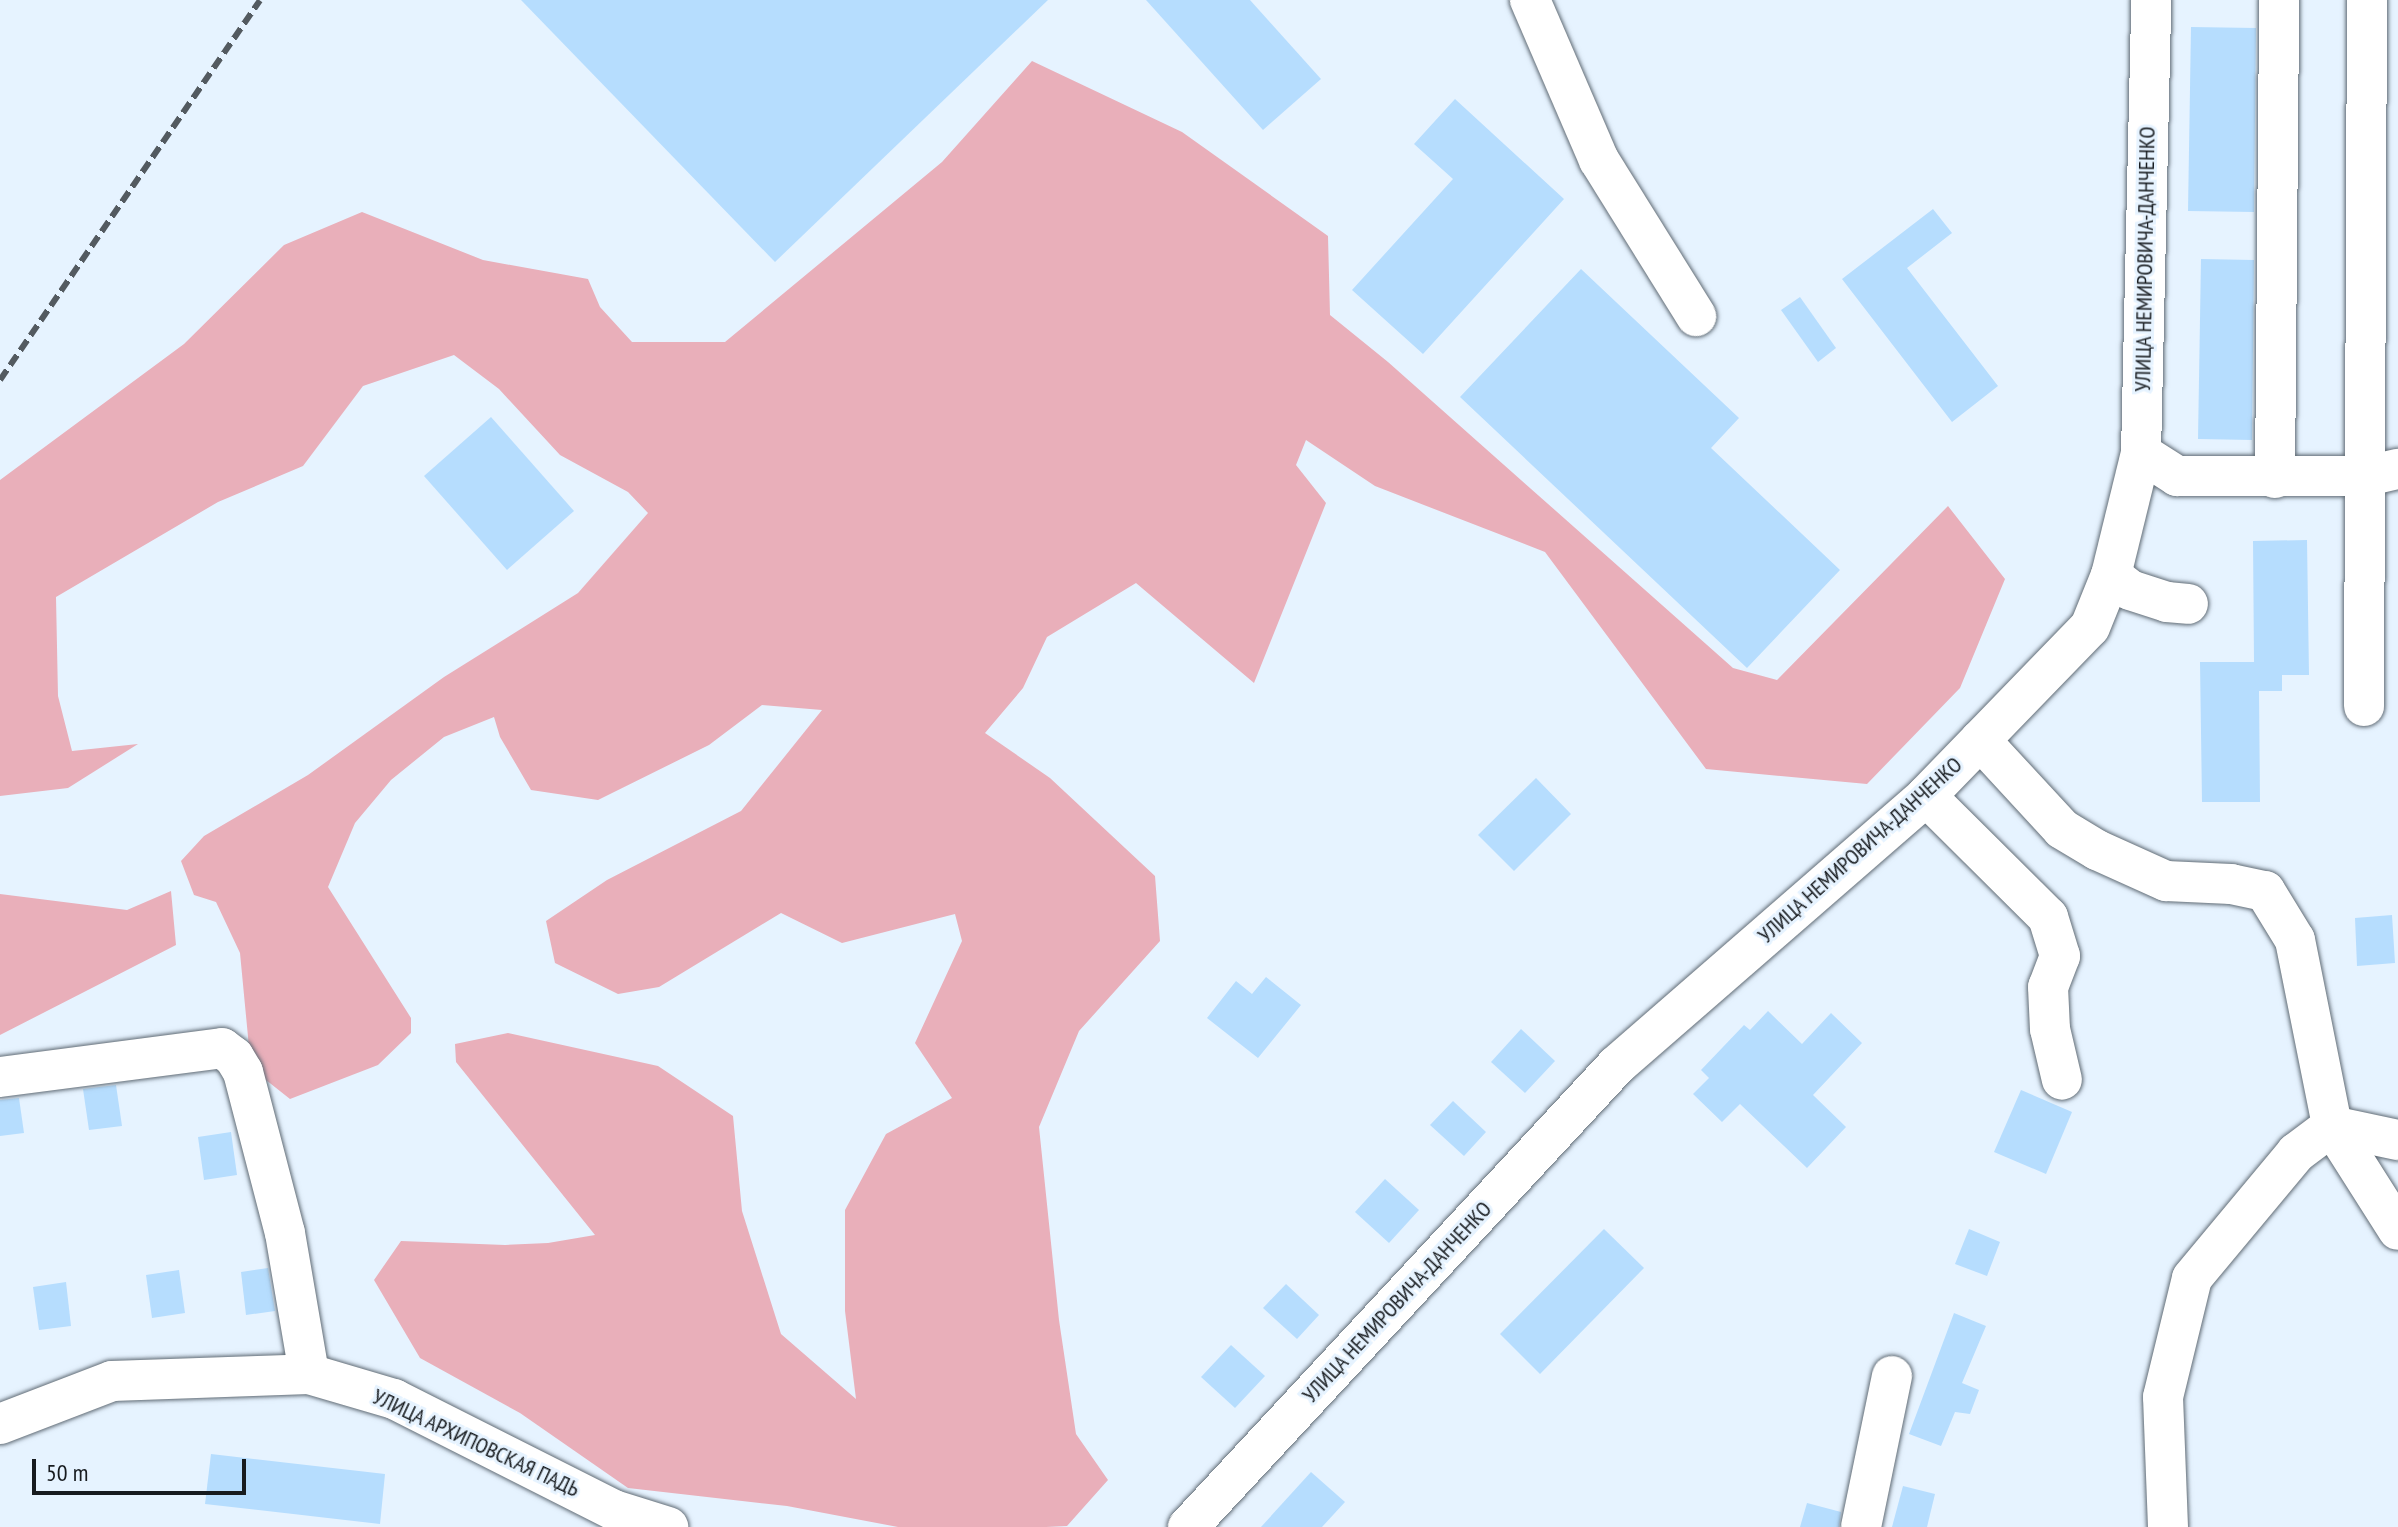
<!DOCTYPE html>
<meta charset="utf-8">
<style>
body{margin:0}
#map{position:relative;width:2398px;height:1527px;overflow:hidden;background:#e6f3ff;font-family:"PT Sans Narrow",sans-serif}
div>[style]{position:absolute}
.green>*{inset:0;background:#e9afba}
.building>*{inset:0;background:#b6ddfe}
.roads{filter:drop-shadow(0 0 2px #616c76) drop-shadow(0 0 2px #616c76)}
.minor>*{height:40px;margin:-20px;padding:0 20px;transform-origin:20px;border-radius:20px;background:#fff}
.rail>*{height:6px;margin-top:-3px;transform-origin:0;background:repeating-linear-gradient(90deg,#535a60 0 12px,transparent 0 18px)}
span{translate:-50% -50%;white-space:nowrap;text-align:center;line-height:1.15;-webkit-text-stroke:6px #e6f3ff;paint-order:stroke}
.street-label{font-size:22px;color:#171b1f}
.scale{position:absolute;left:32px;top:1459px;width:214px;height:36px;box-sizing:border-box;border:4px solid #171b1f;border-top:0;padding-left:10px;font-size:24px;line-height:28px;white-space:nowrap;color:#171b1f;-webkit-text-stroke:6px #e6f3ff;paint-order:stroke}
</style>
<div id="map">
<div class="green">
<div style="clip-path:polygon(1032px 61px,1182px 132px,1328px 236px,1330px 315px,1388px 362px,1733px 668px,1777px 680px,1948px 506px,2005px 579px,1960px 688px,1867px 784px,1706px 769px,1545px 552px,1375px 486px,1306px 440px,1296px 465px,1326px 503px,1254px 683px,1136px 583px,1047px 637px,1023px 688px,985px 733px,1050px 778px,1155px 876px,1160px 941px,1079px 1031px,1039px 1127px,1059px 1320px,1076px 1434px,1108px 1480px,1067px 1526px,1046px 1527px,898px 1527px,787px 1506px,628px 1488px,520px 1413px,420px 1358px,374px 1280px,401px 1241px,505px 1245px,548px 1243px,595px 1235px,456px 1062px,455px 1044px,508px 1033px,658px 1066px,733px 1116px,742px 1211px,781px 1334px,856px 1399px,845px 1311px,845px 1210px,886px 1134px,952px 1098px,915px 1043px,962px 941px,955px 914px,842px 943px,781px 913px,659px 987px,618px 994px,555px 963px,546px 921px,607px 880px,741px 811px,822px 710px,762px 705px,709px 745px,598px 800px,531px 790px,500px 737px,494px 717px,444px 737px,391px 780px,355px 823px,328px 887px,411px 1018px,411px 1033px,378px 1065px,290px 1099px,251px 1068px,240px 953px,216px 902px,194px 895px,181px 861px,204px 836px,308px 775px,444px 677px,578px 593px,648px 513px,628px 492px,560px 455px,499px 389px,454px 355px,363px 386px,303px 466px,218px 502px,56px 597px,58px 696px,72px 751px,138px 744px,68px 788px,0 796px,0 480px,184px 344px,284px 245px,362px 212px,483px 260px,588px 279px,600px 307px,632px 342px,725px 342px,942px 162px)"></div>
<div style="clip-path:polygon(171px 891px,176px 945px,0 1035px,0 894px,127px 910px)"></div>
</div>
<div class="building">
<div style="clip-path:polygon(521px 0,1048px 0,775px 262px)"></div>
<div style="clip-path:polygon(1146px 0,1250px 0,1321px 79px,1263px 130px)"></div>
<div style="clip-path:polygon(2191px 27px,2256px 28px,2254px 212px,2188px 211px)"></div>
<div style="clip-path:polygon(1455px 99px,1564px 199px,1423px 354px,1352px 290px,1453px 179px,1414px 144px)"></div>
<div style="clip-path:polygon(1933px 209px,1952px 233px,1907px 268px,1998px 386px,1952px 422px,1842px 279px)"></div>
<div style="clip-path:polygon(2201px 259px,2254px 260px,2252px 440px,2198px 439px)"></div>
<div style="clip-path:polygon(1581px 269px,1739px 418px,1711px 448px,1840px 570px,1747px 668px,1460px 397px)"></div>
<div style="clip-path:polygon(1800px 297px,1836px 348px,1818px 362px,1781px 310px)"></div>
<div style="clip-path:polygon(491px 417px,574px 511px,507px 570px,424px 476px)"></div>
<div style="clip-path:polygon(2307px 540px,2309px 675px,2282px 675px,2282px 691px,2259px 691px,2260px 802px,2202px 802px,2200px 662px,2254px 662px,2253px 541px)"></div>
<div style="clip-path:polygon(1536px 778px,1571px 814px,1514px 871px,1478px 835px)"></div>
<div style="clip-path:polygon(2392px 915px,2395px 963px,2357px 966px,2355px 918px)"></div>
<div style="clip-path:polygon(1266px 977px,1301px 1005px,1258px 1058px,1207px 1018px,1236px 981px,1252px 994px)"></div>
<div style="clip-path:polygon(1768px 1011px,1802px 1044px,1831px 1013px,1862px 1043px,1813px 1095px,1846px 1127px,1807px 1168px,1740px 1104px,1722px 1122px,1693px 1094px,1709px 1078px,1701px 1070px,1744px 1025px,1750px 1030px)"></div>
<div style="clip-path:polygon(1521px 1029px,1555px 1061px,1525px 1093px,1491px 1062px)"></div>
<div style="clip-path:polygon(116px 1085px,122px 1126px,89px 1130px,83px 1089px)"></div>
<div style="clip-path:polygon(2021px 1090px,2072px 1112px,2046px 1174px,1994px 1152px)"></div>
<div style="clip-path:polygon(19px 1098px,24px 1133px,0 1136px,0 1100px)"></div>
<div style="clip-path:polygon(1453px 1101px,1486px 1132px,1464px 1156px,1430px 1125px)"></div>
<div style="clip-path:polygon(231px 1132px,237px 1175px,204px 1180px,198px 1137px)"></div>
<div style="clip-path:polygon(1385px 1179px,1419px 1210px,1389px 1243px,1355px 1212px)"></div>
<div style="clip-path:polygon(1604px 1229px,1644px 1268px,1540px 1374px,1500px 1334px)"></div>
<div style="clip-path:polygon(1969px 1229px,2000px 1242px,1987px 1276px,1955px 1264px)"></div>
<div style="clip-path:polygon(268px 1268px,275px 1311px,246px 1315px,241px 1272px)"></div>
<div style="clip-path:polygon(179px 1270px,185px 1313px,152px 1318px,146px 1275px)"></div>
<div style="clip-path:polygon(66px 1282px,71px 1326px,39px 1330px,33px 1287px)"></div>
<div style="clip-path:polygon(1286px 1284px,1319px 1315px,1297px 1339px,1263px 1308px)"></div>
<div style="clip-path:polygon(1954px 1313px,1986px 1326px,1962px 1383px,1979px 1390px,1970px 1414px,1955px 1412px,1941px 1446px,1909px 1434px)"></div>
<div style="clip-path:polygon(1231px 1345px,1265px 1376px,1235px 1408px,1201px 1377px)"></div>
<div style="clip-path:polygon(211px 1454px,385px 1474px,380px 1524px,205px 1504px)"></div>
<div style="clip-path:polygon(1311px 1472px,1345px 1502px,1322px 1527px,1261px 1527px)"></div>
<div style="clip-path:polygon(1903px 1486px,1935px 1494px,1927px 1527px,1892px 1527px)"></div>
<div style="clip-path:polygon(1807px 1503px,1841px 1512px,1839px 1527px,1800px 1527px)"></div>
</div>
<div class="roads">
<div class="minor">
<div style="left:1530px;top:0;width:174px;rotate:66.7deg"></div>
<div style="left:1599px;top:160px;width:184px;rotate:58.1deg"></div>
<div style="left:2141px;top:453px;width:43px;rotate:32.6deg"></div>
<div style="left:2177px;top:476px;width:190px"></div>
<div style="left:2367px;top:476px;width:32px;rotate:-13deg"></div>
<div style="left:2275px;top:478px;width:478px;rotate:-89.5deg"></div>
<div style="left:2111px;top:575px;width:24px;rotate:38deg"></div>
<div style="left:2130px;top:590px;width:39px;rotate:18deg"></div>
<div style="left:2167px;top:602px;width:21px;rotate:5deg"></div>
<div style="left:2364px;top:706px;width:706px;rotate:-89.76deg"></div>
<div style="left:1980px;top:740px;width:121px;rotate:47.3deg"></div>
<div style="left:2062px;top:829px;width:41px;rotate:31deg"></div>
<div style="left:2097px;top:850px;width:76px;rotate:24.2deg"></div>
<div style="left:2166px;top:881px;width:65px;rotate:2.6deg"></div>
<div style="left:2231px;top:884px;width:35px;rotate:12deg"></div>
<div style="left:2265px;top:891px;width:57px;rotate:58.5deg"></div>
<div style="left:2295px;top:940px;width:190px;rotate:78.7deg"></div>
<div style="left:2332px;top:1126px;width:67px;rotate:12deg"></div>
<div style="left:1926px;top:796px;width:172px;rotate:44.8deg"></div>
<div style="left:2048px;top:917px;width:41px;rotate:72.9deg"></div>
<div style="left:2060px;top:956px;width:33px;rotate:111deg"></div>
<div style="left:2048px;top:987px;width:42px;rotate:87.3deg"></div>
<div style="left:2050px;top:1029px;width:52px;rotate:76.8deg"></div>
<div style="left:0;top:1077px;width:224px;rotate:-7.4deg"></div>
<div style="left:222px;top:1048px;width:15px;rotate:37deg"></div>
<div style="left:234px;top:1057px;width:17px;rotate:59deg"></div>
<div style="left:243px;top:1072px;width:166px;rotate:75.4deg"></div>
<div style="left:285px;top:1233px;width:143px;rotate:80.3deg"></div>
<div style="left:0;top:1424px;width:120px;rotate:-21deg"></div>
<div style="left:112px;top:1381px;width:197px;rotate:-2deg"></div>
<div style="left:309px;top:1374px;width:89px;rotate:16.4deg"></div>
<div style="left:394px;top:1399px;width:246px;rotate:26.8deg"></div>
<div style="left:614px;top:1510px;width:57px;rotate:17.5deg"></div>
<div style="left:1188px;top:1527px;width:630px;rotate:-47.12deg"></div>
<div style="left:1617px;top:1065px;width:410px;rotate:-41deg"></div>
<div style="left:1926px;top:796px;width:235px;rotate:-45.9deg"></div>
<div style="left:2090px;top:627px;width:56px;rotate:-68deg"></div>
<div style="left:2111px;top:575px;width:126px;rotate:-76.2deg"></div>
<div style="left:2141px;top:453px;width:453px;rotate:-88.7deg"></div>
<div style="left:1861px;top:1527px;width:154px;rotate:-78.4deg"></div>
<div style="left:2168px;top:1527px;width:130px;rotate:-92.2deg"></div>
<div style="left:2163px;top:1397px;width:122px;rotate:-76.3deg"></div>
<div style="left:2192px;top:1278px;width:163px;rotate:-50.2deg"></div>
<div style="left:2296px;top:1153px;width:45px;rotate:-36.9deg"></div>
<div style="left:2332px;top:1126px;width:123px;rotate:57.6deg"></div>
</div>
</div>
<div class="rail">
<div style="left:0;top:380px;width:460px;rotate:-55.6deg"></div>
</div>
<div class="street-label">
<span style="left:2145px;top:259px;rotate:-89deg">УЛИЦА НЕМИРОВИЧА-ДАНЧЕНКО</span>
<span style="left:1860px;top:850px;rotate:-42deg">УЛИЦА НЕМИРОВИЧА-ДАНЧЕНКО</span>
<span style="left:1397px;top:1302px;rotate:-47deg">УЛИЦА НЕМИРОВИЧА-ДАНЧЕНКО</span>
<span style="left:476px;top:1443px;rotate:25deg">УЛИЦА АРХИПОВСКАЯ ПАДЬ</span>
</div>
<div class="scale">50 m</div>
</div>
